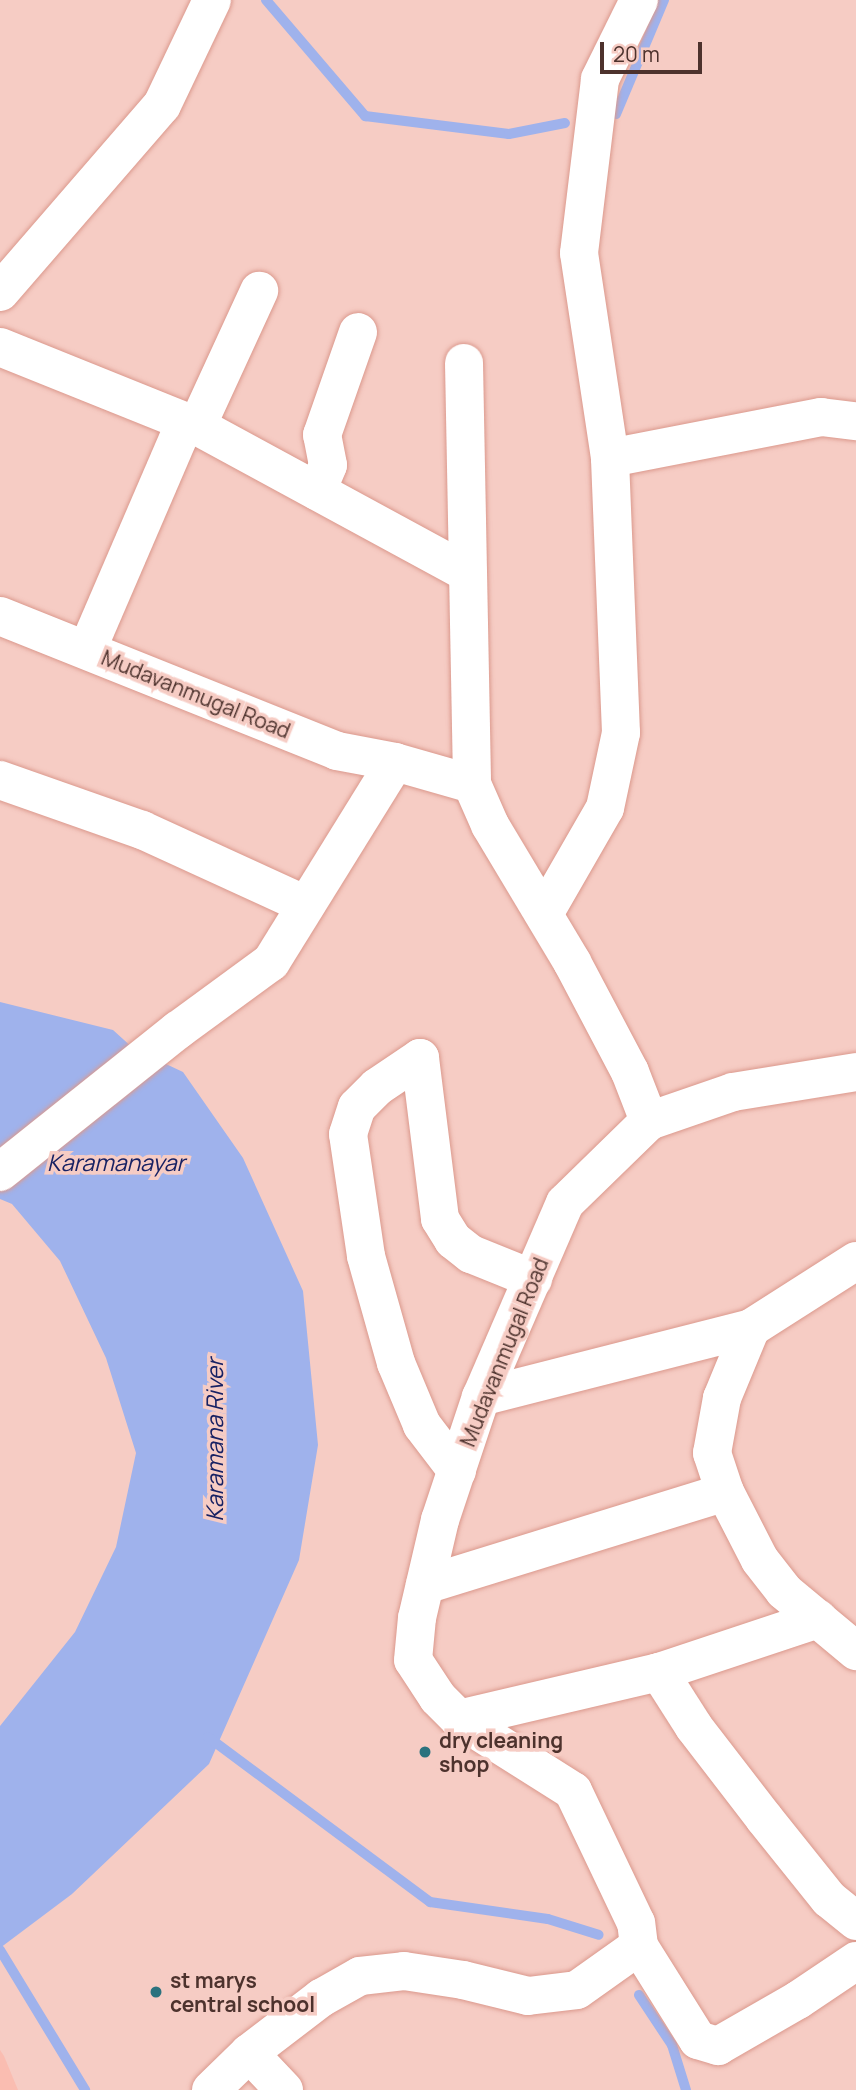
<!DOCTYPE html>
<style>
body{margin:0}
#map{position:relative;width:856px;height:2090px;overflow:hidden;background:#f6ccc4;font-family:Manrope,sans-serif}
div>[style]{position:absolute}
.built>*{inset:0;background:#fabdb1}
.water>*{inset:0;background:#9fb2ec}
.stream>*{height:10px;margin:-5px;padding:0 5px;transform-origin:5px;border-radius:5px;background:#9fb2ec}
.roads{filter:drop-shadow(0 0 2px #db998d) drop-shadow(0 0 2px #db998d)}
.minor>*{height:38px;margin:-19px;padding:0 19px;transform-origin:19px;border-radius:19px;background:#fff}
.tertiary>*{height:38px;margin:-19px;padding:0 19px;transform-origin:19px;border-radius:19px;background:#fff}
.dots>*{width:19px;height:19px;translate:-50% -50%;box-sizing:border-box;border:4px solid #f6ccc4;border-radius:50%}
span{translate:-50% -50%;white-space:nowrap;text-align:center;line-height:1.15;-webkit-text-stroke:7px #f6ccc4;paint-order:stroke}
.street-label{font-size:21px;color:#4d322d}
.poi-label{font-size:21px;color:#4d322d;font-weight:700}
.left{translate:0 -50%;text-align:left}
.water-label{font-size:23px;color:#172163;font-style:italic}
.scale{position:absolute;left:600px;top:42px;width:102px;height:32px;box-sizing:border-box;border:4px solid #4d322d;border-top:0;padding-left:9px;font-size:21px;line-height:24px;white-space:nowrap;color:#4d322d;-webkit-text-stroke:5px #f6ccc4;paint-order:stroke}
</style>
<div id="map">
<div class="built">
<div style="clip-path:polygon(0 2050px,4px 2056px,18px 2090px,0 2090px)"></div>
</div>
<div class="water">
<div style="clip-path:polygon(0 1002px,113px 1030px,134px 1049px,183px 1072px,243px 1158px,303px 1291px,318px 1445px,299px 1560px,209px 1764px,72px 1894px,0 1948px,0 1726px,75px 1632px,116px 1547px,136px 1453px,106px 1358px,60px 1261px,12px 1204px,0 1199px)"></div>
</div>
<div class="stream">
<div style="left:266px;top:0;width:153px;rotate:49.5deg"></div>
<div style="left:365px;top:116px;width:145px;rotate:7.1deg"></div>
<div style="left:509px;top:134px;width:57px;rotate:-11.1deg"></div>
<div style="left:616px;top:114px;width:124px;rotate:-67.2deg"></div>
<div style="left:208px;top:1737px;width:277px;rotate:36.6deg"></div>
<div style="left:430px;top:1902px;width:119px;rotate:8.2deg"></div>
<div style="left:548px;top:1919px;width:53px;rotate:17.4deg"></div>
<div style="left:0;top:1950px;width:164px;rotate:58.7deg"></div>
<div style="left:639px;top:1995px;width:60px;rotate:56.6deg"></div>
<div style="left:672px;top:2045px;width:47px;rotate:72.7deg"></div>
</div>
<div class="roads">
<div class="minor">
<div style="left:0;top:292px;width:247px;rotate:-49.1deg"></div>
<div style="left:162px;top:105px;width:116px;rotate:-64.5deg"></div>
<div style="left:0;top:347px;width:212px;rotate:21.9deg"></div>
<div style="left:197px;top:426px;width:308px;rotate:28.5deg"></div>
<div style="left:464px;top:363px;width:421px;rotate:88.9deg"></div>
<div style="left:197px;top:426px;width:149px;rotate:-65.3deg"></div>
<div style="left:610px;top:458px;width:215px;rotate:-11deg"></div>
<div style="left:821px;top:417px;width:35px;rotate:7deg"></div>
<div style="left:317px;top:491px;width:28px;rotate:-67deg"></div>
<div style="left:328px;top:465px;width:31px;rotate:-101deg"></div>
<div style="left:322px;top:435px;width:109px;rotate:-70.7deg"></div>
<div style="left:0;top:616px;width:363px;rotate:21.8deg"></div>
<div style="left:337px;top:751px;width:59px;rotate:10.7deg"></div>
<div style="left:87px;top:650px;width:248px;rotate:-66.7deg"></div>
<div style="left:0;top:780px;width:151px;rotate:19.4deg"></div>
<div style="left:142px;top:830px;width:180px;rotate:24.6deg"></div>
<div style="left:544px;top:914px;width:122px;rotate:-60.1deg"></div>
<div style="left:605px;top:808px;width:77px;rotate:-78deg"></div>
<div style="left:621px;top:733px;width:275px;rotate:-92.3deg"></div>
<div style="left:610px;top:458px;width:207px;rotate:-98.6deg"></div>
<div style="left:579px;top:253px;width:175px;rotate:-83.1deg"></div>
<div style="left:600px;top:79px;width:88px;rotate:-63.7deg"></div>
<div style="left:856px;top:1261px;width:125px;rotate:147.5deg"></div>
<div style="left:751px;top:1328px;width:76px;rotate:112.5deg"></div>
<div style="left:722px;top:1398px;width:56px;rotate:100.3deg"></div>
<div style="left:712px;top:1453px;width:41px;rotate:71.6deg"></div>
<div style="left:725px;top:1492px;width:76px;rotate:62.8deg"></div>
<div style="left:760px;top:1560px;width:39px;rotate:52deg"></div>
<div style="left:784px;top:1591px;width:94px;rotate:39.8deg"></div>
<div style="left:481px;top:1397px;width:279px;rotate:-14.3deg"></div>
<div style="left:457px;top:1471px;width:58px;rotate:-127.3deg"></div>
<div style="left:422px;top:1425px;width:67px;rotate:-112.8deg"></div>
<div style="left:396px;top:1363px;width:111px;rotate:-105.7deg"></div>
<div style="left:366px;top:1256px;width:123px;rotate:-98.4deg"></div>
<div style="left:348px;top:1134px;width:28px;rotate:-72deg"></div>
<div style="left:357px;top:1107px;width:28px;rotate:-45deg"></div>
<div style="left:377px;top:1087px;width:52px;rotate:-34deg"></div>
<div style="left:420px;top:1058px;width:162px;rotate:82.9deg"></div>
<div style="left:440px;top:1219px;width:25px;rotate:58deg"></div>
<div style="left:453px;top:1240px;width:23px;rotate:38deg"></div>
<div style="left:471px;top:1254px;width:67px;rotate:22deg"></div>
<div style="left:425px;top:1585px;width:314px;rotate:-17.2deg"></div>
<div style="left:659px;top:1672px;width:65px;rotate:57.5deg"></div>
<div style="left:694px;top:1727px;width:115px;rotate:52.4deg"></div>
<div style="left:764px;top:1818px;width:104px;rotate:51.3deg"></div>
<div style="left:829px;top:1899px;width:35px;rotate:39deg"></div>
<div style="left:459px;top:1719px;width:205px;rotate:-13.2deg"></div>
<div style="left:659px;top:1672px;width:168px;rotate:-18.4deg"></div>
<div style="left:639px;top:1946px;width:111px;rotate:57.9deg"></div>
<div style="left:698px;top:2040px;width:21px;rotate:17deg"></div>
<div style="left:718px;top:2046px;width:92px;rotate:-29.9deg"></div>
<div style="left:798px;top:2000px;width:70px;rotate:-33.9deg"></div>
<div style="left:249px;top:2053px;width:51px;rotate:46.6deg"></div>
</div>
<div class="tertiary">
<div style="left:0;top:1172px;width:228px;rotate:-38.6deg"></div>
<div style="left:178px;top:1030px;width:115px;rotate:-36.2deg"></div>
<div style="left:271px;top:962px;width:235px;rotate:-58.2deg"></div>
<div style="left:395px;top:762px;width:80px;rotate:15.9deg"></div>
<div style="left:472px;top:784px;width:45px;rotate:66.3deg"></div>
<div style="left:490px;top:825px;width:160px;rotate:59.1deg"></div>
<div style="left:572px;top:962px;width:124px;rotate:62.2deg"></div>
<div style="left:630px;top:1072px;width:53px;rotate:68.8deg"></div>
<div style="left:211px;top:2090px;width:53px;rotate:-44.2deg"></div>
<div style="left:249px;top:2053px;width:91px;rotate:-37.4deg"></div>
<div style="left:321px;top:1998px;width:45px;rotate:-29.4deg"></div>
<div style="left:360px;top:1976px;width:44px;rotate:-6.5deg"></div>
<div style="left:404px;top:1971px;width:60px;rotate:8.7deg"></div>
<div style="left:463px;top:1980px;width:67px;rotate:13.8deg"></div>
<div style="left:528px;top:1996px;width:49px;rotate:-7deg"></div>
<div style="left:577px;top:1990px;width:76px;rotate:-35.4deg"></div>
<div style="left:639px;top:1946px;width:23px;rotate:-97deg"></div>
<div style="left:636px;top:1923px;width:146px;rotate:-115.5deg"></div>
<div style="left:573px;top:1791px;width:135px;rotate:-147.7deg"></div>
<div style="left:459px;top:1719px;width:30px;rotate:-135deg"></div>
<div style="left:438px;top:1698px;width:45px;rotate:-123.3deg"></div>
<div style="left:413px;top:1660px;width:42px;rotate:-84.6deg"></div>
<div style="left:417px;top:1618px;width:101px;rotate:-76.8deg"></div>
<div style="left:440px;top:1520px;width:130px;rotate:-71.6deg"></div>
<div style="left:481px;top:1397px;width:211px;rotate:-66.6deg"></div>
<div style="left:565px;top:1203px;width:117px;rotate:-44.3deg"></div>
<div style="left:649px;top:1121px;width:89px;rotate:-19deg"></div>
<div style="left:733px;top:1092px;width:125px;rotate:-9.2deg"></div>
</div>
</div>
<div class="dots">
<div style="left:425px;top:1752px;background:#2b727e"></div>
<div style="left:156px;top:1992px;background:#2b727e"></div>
</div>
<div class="street-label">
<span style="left:196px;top:694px;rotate:22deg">Mudavanmugal Road</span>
<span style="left:504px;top:1352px;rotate:-68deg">Mudavanmugal Road</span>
</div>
<div class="poi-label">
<span class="left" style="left:439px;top:1752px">dry cleaning<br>shop</span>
<span class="left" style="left:170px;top:1992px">st marys<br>central school</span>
</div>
<div class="water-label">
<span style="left:116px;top:1162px">Karamanayar</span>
<span style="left:214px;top:1440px;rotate:-90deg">Karamana River</span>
</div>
<div class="scale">20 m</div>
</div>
